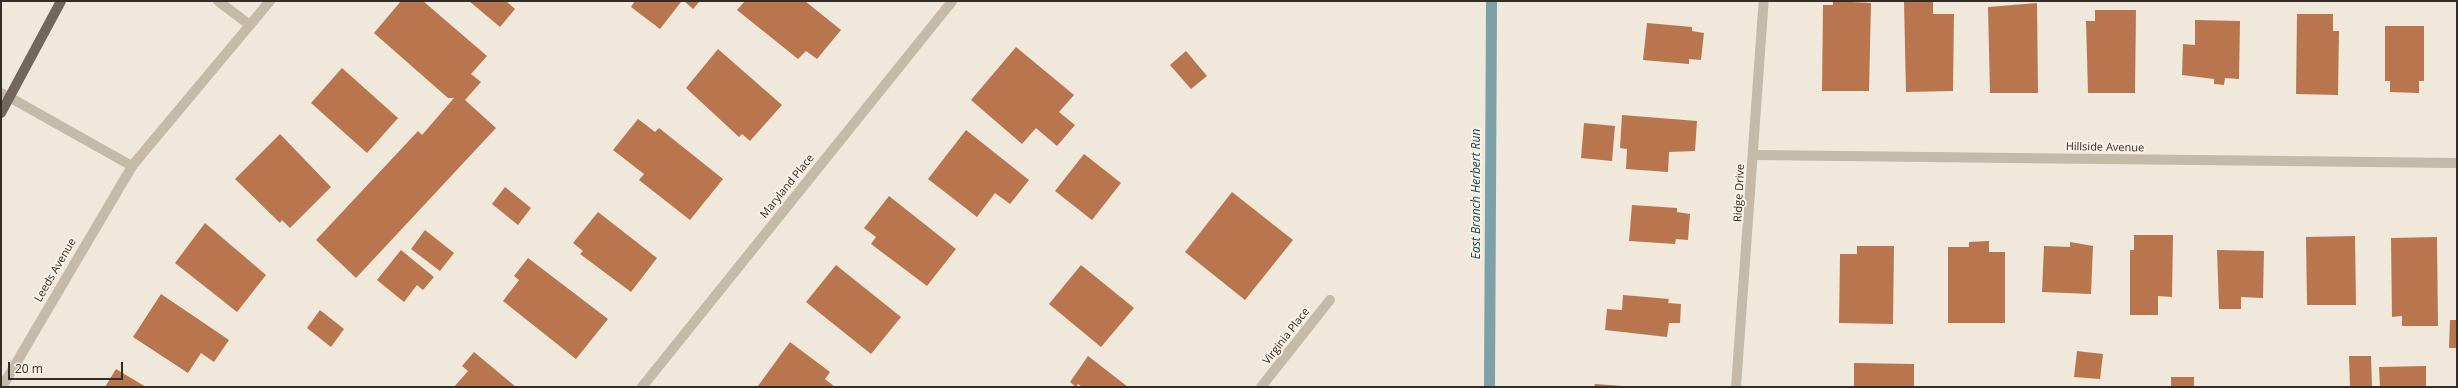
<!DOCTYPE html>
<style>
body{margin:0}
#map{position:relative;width:2458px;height:388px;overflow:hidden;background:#efe8db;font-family:"Open Sans",sans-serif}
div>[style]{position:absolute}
.stream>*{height:11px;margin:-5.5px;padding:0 5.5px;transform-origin:5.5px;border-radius:5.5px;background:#7da1a9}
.building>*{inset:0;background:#b9764e}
.service>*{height:10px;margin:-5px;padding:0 5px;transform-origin:5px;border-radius:5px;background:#c5b9a8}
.minor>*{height:10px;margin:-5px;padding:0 5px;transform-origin:5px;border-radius:5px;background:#c5b9a8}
.tertiary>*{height:10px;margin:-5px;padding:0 5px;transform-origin:5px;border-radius:5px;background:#c5b9a8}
.primary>*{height:10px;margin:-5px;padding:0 5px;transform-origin:5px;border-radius:5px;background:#73665a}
span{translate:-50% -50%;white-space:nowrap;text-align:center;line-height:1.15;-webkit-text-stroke:4px #f7f1e6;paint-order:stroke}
.street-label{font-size:11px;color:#332c27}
.water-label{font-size:12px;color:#214750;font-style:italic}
.frame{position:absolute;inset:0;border:2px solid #332c27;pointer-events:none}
.scale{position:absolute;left:8px;top:362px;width:115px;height:18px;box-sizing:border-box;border:2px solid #332c27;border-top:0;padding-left:5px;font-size:12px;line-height:14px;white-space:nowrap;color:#332c27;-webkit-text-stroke:3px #f7f1e6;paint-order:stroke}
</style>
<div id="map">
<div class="stream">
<div style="left:1489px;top:387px;width:386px;rotate:-89.7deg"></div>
</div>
<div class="building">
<div style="clip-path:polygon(401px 1px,423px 1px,487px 56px,471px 74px,481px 82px,465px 100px,496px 128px,356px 278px,316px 240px,418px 131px,422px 135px,454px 98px,448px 98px,374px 33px)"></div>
<div style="clip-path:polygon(469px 1px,506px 1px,515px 9px,500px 27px)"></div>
<div style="clip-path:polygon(635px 1px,679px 1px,681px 2px,660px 29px,631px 7px)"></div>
<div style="clip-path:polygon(684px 1px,700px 1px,693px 9px)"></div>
<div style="clip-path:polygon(745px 1px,805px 1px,841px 30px,817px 59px,806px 51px,798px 59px,737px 10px)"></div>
<div style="clip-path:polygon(1833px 1px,1871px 3px,1869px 91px,1822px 91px,1823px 5px,1833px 5px)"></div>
<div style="clip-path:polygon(1904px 2px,1933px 2px,1933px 14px,1954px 14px,1953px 91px,1906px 92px)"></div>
<div style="clip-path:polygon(2037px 3px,2038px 93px,1990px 93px,1988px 7px)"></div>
<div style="clip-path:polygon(2095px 10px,2136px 10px,2135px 93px,2088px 93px,2086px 21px,2095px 21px)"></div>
<div style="clip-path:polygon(2297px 14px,2333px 14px,2333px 31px,2339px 31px,2338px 95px,2296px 94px)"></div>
<div style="clip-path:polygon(2195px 20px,2240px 21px,2239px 79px,2225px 78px,2224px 85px,2214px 84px,2214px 79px,2182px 75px,2183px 44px,2195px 45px)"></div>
<div style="clip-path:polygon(1647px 23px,1692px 27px,1692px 31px,1704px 33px,1701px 60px,1689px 59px,1689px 64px,1643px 60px)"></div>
<div style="clip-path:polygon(2385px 26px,2424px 26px,2424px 81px,2419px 81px,2419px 93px,2390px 92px,2390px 81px,2385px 81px)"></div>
<div style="clip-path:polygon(1016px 47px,1074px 95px,1059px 112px,1075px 125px,1057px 146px,1036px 128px,1022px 144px,971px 100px)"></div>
<div style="clip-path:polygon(718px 49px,782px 105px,750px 141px,742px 134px,739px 137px,686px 88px)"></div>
<div style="clip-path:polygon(1186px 51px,1207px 76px,1191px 89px,1170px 65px)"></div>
<div style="clip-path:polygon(342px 68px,398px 118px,367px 153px,311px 103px)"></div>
<div style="clip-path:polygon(1622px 115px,1697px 121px,1695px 151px,1669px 152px,1668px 172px,1626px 169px,1627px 149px,1620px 148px)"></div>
<div style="clip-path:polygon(638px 119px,655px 132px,659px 128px,723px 179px,690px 220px,639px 180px,644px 174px,613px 150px)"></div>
<div style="clip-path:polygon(1584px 123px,1615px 126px,1612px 161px,1581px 158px)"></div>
<div style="clip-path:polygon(966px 130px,1029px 180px,1010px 204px,995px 193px,977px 217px,928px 179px)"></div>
<div style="clip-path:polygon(280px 134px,331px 187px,290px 228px,282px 220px,280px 223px,235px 179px)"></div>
<div style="clip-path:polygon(1084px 154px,1121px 183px,1092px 220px,1055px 191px)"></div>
<div style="clip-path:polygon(505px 187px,531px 208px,518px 225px,492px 204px)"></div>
<div style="clip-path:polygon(1232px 192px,1293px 240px,1245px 300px,1185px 252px)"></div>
<div style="clip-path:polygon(889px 196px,956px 249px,927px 286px,871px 244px,876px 237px,864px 228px)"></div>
<div style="clip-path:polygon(1632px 205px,1677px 208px,1677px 212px,1690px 214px,1688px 240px,1676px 239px,1675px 244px,1629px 241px)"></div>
<div style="clip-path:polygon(598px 212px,657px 258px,631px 292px,580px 254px,583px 251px,573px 243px)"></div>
<div style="clip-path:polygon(205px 223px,266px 275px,237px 312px,175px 263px)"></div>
<div style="clip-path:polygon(425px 230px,454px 253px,440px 271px,411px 249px)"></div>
<div style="clip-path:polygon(2134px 235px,2173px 235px,2172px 297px,2158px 296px,2158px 315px,2130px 315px,2130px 250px,2134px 250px)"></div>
<div style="clip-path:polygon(2355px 236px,2356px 305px,2307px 305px,2306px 237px)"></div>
<div style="clip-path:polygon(2437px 237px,2438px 326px,2402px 326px,2402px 316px,2392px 317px,2391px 238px)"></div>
<div style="clip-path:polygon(1989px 241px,1989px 252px,2005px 252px,2005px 323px,1948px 323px,1948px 247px,1969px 247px,1969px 242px)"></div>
<div style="clip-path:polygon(2070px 242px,2093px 246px,2091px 294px,2042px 292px,2044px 246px,2070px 247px)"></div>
<div style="clip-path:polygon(1857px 246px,1894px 246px,1893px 324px,1839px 323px,1840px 254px,1857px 254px)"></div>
<div style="clip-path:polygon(401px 250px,434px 277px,423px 290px,417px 285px,404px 302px,377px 280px)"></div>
<div style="clip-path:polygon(2217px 250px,2264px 251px,2263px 298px,2241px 297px,2241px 309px,2219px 309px)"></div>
<div style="clip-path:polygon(528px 258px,608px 319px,576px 359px,503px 301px,519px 280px,514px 276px)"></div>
<div style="clip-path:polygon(836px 265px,901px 317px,871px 354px,806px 302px)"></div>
<div style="clip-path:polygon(1081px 265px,1134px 308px,1101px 347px,1049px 304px)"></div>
<div style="clip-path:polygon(161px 294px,229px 340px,214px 362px,201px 353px,188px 373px,133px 337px)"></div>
<div style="clip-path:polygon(1623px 295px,1669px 299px,1668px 303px,1681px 304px,1680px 323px,1669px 323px,1667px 337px,1605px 330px,1607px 309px,1622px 310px)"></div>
<div style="clip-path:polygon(320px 310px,344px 329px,331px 347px,307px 328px)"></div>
<div style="clip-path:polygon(2450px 320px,2457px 320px,2457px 348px,2449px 348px)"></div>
<div style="clip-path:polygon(790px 342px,830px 372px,825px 379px,835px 387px,758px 386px)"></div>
<div style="clip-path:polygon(2077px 351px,2103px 354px,2100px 379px,2074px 377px)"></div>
<div style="clip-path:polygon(474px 352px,516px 387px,454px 387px,468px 371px,462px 366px)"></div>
<div style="clip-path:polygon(1088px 356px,1128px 387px,1082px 387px,1078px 384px,1076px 387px,1070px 382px)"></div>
<div style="clip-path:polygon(2349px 356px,2371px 356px,2372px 387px,2350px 387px)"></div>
<div style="clip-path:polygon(1854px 363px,1914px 364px,1914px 387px,1854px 387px)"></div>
<div style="clip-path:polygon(2426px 366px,2426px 387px,2380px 387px,2379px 367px)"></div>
<div style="clip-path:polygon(116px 369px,146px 387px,105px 387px)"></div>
<div style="clip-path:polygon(2171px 377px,2194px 377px,2194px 387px,2171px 387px)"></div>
<div style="clip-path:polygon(1595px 384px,1622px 386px,1622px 387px,1594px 387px)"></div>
</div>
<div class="service">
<div style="left:218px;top:1px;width:40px;rotate:37deg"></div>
<div style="left:1px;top:93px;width:9px;rotate:27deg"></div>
</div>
<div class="minor">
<div style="left:9px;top:97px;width:141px;rotate:29.3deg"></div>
<div style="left:1753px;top:155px;width:704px;rotate:0.65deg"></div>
<div style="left:642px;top:387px;width:495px;rotate:-51.2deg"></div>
<div style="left:1261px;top:387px;width:111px;rotate:-51.6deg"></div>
<div style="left:1736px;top:387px;width:387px;rotate:-85.9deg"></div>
</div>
<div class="tertiary">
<div style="left:2px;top:387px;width:256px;rotate:-59.5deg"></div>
<div style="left:132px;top:166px;width:215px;rotate:-50.1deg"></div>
</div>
<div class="primary">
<div style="left:1px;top:113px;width:127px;rotate:-61.8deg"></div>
</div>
<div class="street-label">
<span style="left:2105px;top:147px;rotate:1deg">Hillside Avenue</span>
<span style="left:787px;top:186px;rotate:-51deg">Maryland Place</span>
<span style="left:1739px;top:193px;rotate:-87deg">Ridge Drive</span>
<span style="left:55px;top:270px;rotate:-60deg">Leeds Avenue</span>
<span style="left:1286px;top:336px;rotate:-52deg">Virginia Place</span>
</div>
<div class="water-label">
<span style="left:1476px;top:194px;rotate:-90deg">East Branch Herbert Run</span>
</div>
<div class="frame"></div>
<div class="scale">20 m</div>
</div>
